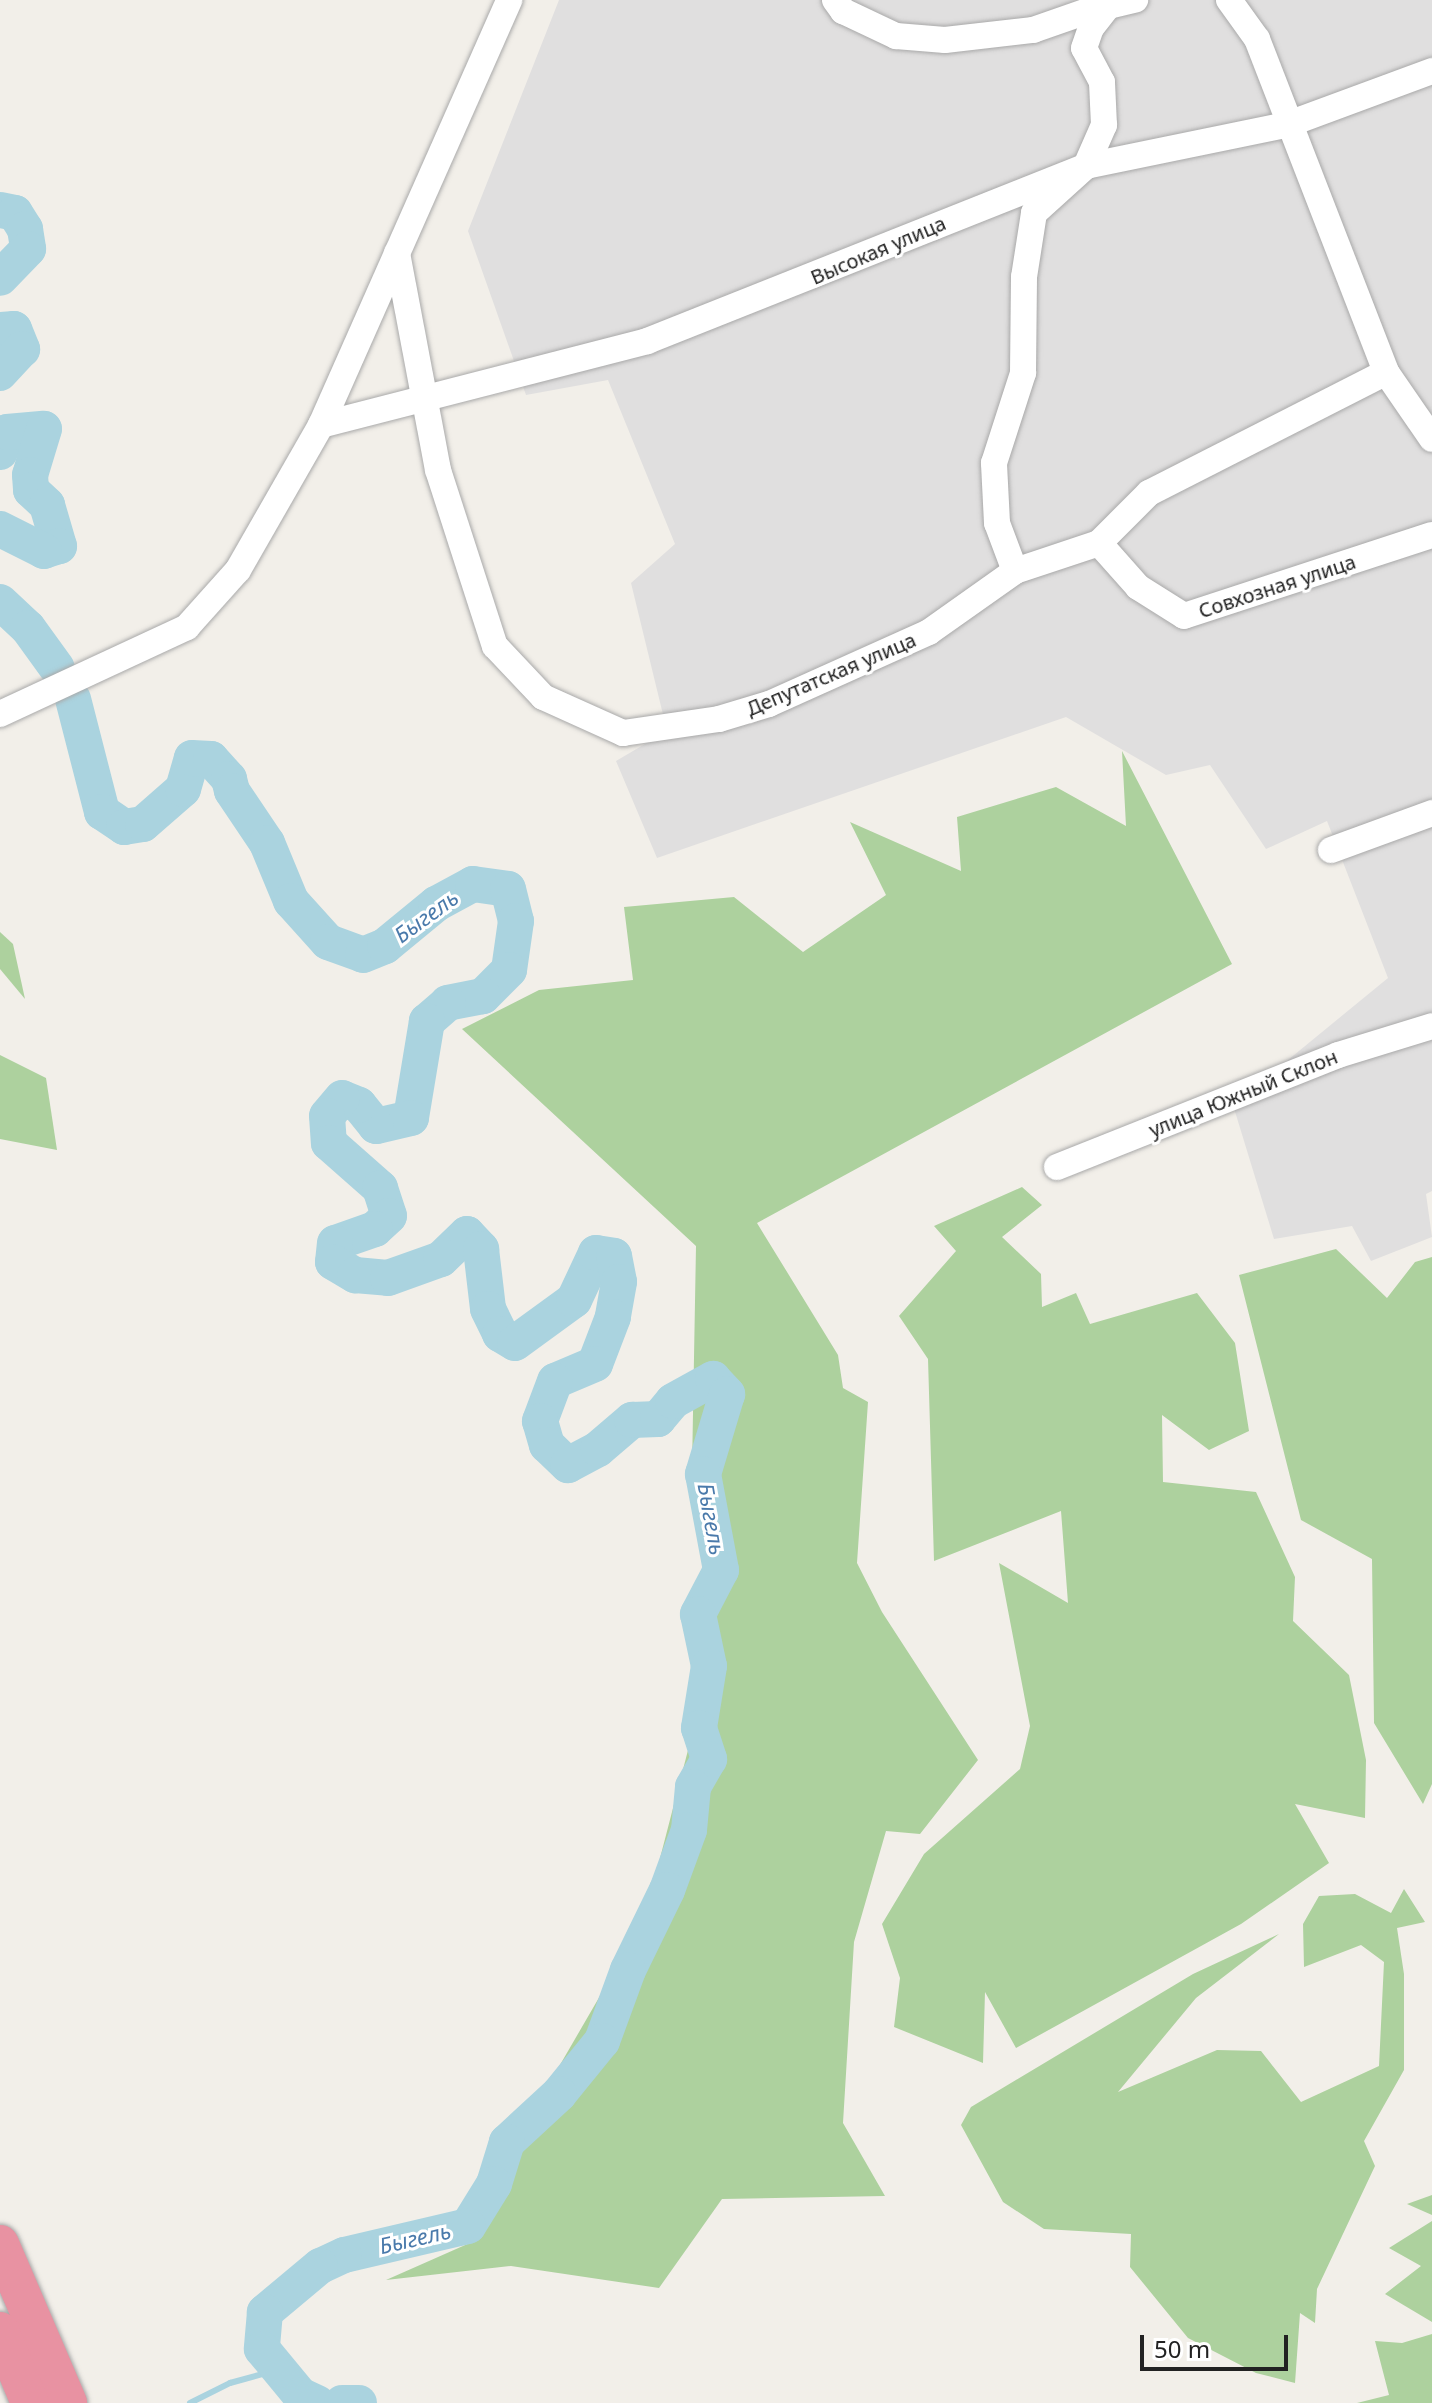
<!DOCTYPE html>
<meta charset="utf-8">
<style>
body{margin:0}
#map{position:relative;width:1432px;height:2403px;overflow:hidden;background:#f2efe9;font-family:"Noto Sans",sans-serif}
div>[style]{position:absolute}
.residential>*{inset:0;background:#e0dfdf}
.forest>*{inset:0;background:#add19e}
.stream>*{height:6px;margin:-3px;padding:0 3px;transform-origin:3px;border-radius:3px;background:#aad3df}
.river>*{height:36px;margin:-18px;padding:0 18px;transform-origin:18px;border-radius:18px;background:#aad3df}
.roads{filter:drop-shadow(0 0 2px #a9a9a9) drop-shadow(0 0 2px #a9a9a9)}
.minor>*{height:26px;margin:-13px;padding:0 13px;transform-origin:13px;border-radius:13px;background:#fff}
.highway>*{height:38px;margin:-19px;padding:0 19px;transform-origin:19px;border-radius:19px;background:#e892a2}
span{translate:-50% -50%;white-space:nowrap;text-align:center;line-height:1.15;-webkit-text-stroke:6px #fff;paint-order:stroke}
.street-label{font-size:20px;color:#222}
.water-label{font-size:22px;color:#4a7aab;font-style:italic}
.scale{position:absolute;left:1140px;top:2335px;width:148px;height:36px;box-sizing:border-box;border:4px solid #222;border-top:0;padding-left:10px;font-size:24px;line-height:28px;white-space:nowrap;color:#222;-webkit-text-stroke:6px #fff;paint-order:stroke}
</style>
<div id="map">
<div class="residential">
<div style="clip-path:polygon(559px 0,1432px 0,1432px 1191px,1426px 1194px,1432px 1237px,1371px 1261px,1352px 1226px,1274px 1239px,1233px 1105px,1388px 978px,1327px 821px,1266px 849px,1210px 765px,1166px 775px,1066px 717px,657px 858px,616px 761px,667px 731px,631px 583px,675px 544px,608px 380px,526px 395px,468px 231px)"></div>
</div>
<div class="forest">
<div style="clip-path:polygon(1122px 751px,1232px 964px,757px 1223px,838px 1355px,843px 1388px,868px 1402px,857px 1563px,882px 1612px,978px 1760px,920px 1834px,886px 1831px,854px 1942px,843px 2123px,885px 2196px,722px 2199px,659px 2288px,511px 2266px,386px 2280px,472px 2242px,506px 2158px,644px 1920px,701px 1700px,711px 1550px,692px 1469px,696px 1246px,462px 1029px,539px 990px,633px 980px,624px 907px,734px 897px,803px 952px,886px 895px,850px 822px,961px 871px,957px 817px,1056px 787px,1126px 826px)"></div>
<div style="clip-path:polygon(0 932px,13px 944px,25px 999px,0 969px)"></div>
<div style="clip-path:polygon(0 1055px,46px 1078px,57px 1150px,0 1139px)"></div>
<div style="clip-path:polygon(1022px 1187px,1042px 1205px,1002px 1237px,1041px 1274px,1042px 1307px,1076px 1293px,1090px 1324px,1197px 1293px,1235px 1343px,1249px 1431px,1209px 1450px,1162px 1415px,1163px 1482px,1256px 1492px,1295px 1577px,1293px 1621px,1349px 1675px,1366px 1760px,1365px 1818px,1295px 1804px,1329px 1863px,1241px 1924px,1016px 2048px,985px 1992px,983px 2063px,894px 2027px,900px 1978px,882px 1924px,924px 1854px,1020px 1769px,1030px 1726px,999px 1563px,1068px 1603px,1061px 1511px,934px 1561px,928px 1359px,899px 1316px,956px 1251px,934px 1226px)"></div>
<div style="clip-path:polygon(1336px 1249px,1387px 1298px,1415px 1262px,1432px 1257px,1432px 1784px,1423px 1804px,1374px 1723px,1372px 1559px,1301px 1520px,1239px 1275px)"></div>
<div style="clip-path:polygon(1404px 1889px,1425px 1922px,1397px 1928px,1404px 1974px,1404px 2070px,1364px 2141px,1375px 2166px,1317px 2289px,1315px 2323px,1300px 2313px,1295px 2383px,1256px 2373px,1188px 2338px,1130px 2267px,1131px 2234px,1044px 2229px,1003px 2202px,961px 2125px,971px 2107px,1193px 1974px,1279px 1934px,1196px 1998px,1118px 2092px,1217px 2050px,1261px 2051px,1301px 2102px,1379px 2066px,1384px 1962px,1361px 1945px,1304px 1967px,1303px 1924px,1319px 1896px,1355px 1894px,1391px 1913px)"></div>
<div style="clip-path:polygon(1432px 2195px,1432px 2215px,1407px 2204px)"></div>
<div style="clip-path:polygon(1432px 2221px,1432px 2322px,1385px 2294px,1421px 2266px,1389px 2248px)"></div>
<div style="clip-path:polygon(1432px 2334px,1432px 2403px,1357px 2403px,1389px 2395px,1375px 2341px,1402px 2343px)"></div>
</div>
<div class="stream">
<div style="left:190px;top:2403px;width:45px;rotate:-26.6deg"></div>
<div style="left:230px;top:2383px;width:49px;rotate:-15.5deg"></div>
</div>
<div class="river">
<div style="left:0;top:210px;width:15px;rotate:11deg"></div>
<div style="left:15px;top:213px;width:19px;rotate:58deg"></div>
<div style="left:25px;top:229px;width:20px;rotate:81deg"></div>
<div style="left:28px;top:249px;width:40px;rotate:134deg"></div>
<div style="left:0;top:330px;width:14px;rotate:-4deg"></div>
<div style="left:14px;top:329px;width:22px;rotate:68deg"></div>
<div style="left:22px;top:349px;width:33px;rotate:133deg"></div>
<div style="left:0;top:452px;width:21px;rotate:-71deg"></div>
<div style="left:7px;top:432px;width:37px;rotate:-5deg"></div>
<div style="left:44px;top:429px;width:48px;rotate:106.9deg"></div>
<div style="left:30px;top:475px;width:15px;rotate:86deg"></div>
<div style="left:31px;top:490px;width:22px;rotate:43deg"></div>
<div style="left:47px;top:505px;width:43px;rotate:73.7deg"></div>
<div style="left:59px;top:546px;width:16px;rotate:162deg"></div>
<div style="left:44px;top:551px;width:49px;rotate:-153.4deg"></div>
<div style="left:0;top:602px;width:38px;rotate:43deg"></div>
<div style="left:28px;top:628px;width:49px;rotate:54.1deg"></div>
<div style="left:73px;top:699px;width:117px;rotate:75.6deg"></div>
<div style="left:102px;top:812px;width:27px;rotate:34deg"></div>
<div style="left:124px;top:827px;width:19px;rotate:-9deg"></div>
<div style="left:143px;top:824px;width:53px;rotate:-41.2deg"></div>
<div style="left:183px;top:789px;width:32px;rotate:-74deg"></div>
<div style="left:192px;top:758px;width:19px;rotate:3deg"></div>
<div style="left:211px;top:759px;width:27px;rotate:48deg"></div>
<div style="left:229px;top:779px;width:12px;rotate:76deg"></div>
<div style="left:232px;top:791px;width:63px;rotate:56.1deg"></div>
<div style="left:267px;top:843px;width:63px;rotate:67.5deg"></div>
<div style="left:291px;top:901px;width:55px;rotate:47.9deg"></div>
<div style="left:328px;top:942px;width:37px;rotate:20deg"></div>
<div style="left:363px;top:955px;width:24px;rotate:-22deg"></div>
<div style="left:385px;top:946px;width:66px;rotate:-39.5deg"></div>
<div style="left:436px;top:904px;width:42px;rotate:-28.4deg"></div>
<div style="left:473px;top:884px;width:35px;rotate:8deg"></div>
<div style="left:508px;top:889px;width:33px;rotate:76deg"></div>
<div style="left:516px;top:921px;width:49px;rotate:98.1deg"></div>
<div style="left:509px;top:970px;width:37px;rotate:135deg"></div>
<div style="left:483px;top:996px;width:36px;rotate:169deg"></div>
<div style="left:448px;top:1003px;width:28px;rotate:139deg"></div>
<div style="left:427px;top:1021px;width:98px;rotate:99.4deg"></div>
<div style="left:411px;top:1118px;width:36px;rotate:167deg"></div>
<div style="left:376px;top:1126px;width:27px;rotate:-129deg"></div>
<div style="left:359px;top:1105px;width:18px;rotate:-158deg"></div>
<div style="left:342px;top:1098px;width:23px;rotate:130deg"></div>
<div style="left:327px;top:1116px;width:27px;rotate:86deg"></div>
<div style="left:329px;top:1143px;width:68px;rotate:41.4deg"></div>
<div style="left:380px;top:1188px;width:29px;rotate:72deg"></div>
<div style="left:389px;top:1216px;width:19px;rotate:137deg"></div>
<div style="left:375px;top:1229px;width:42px;rotate:160.7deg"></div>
<div style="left:335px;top:1243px;width:19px;rotate:96deg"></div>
<div style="left:333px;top:1262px;width:26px;rotate:31deg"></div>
<div style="left:355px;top:1275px;width:33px;rotate:5deg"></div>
<div style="left:388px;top:1278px;width:56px;rotate:-19.7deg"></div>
<div style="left:441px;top:1259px;width:36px;rotate:-44deg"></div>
<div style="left:467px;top:1234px;width:21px;rotate:47deg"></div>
<div style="left:481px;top:1249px;width:60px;rotate:83.3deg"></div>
<div style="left:488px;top:1309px;width:28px;rotate:64deg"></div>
<div style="left:500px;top:1334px;width:17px;rotate:31deg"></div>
<div style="left:515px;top:1343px;width:73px;rotate:-36.1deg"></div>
<div style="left:574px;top:1300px;width:52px;rotate:-64.9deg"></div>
<div style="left:596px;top:1253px;width:18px;rotate:9deg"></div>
<div style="left:614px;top:1256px;width:26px;rotate:79deg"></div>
<div style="left:619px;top:1282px;width:36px;rotate:100deg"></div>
<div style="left:613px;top:1317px;width:50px;rotate:111deg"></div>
<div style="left:595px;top:1364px;width:43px;rotate:157deg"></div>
<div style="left:555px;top:1381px;width:43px;rotate:110.6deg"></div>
<div style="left:540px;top:1421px;width:25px;rotate:74deg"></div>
<div style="left:547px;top:1445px;width:29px;rotate:44deg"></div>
<div style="left:568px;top:1465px;width:34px;rotate:-28deg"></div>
<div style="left:598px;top:1449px;width:45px;rotate:-40.5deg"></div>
<div style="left:632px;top:1420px;width:26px;rotate:-2deg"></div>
<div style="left:658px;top:1419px;width:23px;rotate:-50deg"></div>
<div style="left:673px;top:1401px;width:46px;rotate:-28.8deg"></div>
<div style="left:713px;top:1379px;width:21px;rotate:47deg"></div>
<div style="left:727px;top:1394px;width:84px;rotate:106.7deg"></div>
<div style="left:703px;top:1474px;width:98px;rotate:79.4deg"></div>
<div style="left:721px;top:1570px;width:50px;rotate:117.6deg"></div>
<div style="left:698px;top:1614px;width:53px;rotate:78.1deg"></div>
<div style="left:709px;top:1666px;width:63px;rotate:99.2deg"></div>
<div style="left:699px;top:1728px;width:33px;rotate:72deg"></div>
<div style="left:709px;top:1759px;width:32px;rotate:120deg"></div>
<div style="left:693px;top:1787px;width:43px;rotate:95.3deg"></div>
<div style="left:689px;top:1830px;width:64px;rotate:110.1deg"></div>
<div style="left:667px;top:1890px;width:89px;rotate:116deg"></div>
<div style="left:628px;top:1970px;width:76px;rotate:110.1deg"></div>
<div style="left:602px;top:2041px;width:68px;rotate:129.1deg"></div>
<div style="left:559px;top:2094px;width:71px;rotate:137.3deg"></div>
<div style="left:507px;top:2142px;width:44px;rotate:107.2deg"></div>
<div style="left:494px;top:2184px;width:49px;rotate:121.8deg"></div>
<div style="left:468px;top:2226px;width:127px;rotate:166.8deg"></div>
<div style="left:344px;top:2255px;width:26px;rotate:155deg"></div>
<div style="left:320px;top:2266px;width:72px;rotate:140.1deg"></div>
<div style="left:265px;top:2312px;width:37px;rotate:95deg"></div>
<div style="left:262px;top:2349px;width:60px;rotate:50.4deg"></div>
<div style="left:300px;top:2395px;width:19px;rotate:25deg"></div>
<div style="left:342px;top:2403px;width:17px"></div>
</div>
<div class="roads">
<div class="minor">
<div style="left:835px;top:0;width:14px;rotate:54deg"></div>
<div style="left:843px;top:11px;width:59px;rotate:25.3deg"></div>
<div style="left:896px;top:36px;width:49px;rotate:4.7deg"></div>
<div style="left:945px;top:40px;width:89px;rotate:-6.5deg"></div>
<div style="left:1033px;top:30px;width:82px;rotate:-19.3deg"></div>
<div style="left:1229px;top:0;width:48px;rotate:54.3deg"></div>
<div style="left:1257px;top:39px;width:357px;rotate:68.8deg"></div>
<div style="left:1386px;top:372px;width:81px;rotate:55.5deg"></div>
<div style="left:397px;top:253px;width:221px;rotate:79.3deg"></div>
<div style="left:438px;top:470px;width:185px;rotate:72.1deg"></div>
<div style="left:495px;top:646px;width:70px;rotate:46.7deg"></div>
<div style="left:543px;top:697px;width:88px;rotate:24.2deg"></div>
<div style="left:623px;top:733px;width:97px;rotate:-8.3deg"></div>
<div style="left:719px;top:719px;width:52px;rotate:-16.7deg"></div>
<div style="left:769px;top:704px;width:175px;rotate:-24.2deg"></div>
<div style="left:929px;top:632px;width:105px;rotate:-35.3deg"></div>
<div style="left:1015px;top:571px;width:89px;rotate:-18.4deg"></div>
<div style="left:1099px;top:543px;width:71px;rotate:-45deg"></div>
<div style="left:1149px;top:493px;width:266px;rotate:-27deg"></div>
<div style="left:321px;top:425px;width:337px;rotate:-14.4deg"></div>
<div style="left:647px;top:341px;width:473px;rotate:-21.7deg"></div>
<div style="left:1086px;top:166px;width:204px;rotate:-11.6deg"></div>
<div style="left:1286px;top:125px;width:156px;rotate:-20.3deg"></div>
<div style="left:1099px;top:543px;width:59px;rotate:48.4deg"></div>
<div style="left:1138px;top:587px;width:54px;rotate:32.2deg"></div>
<div style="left:1184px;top:616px;width:261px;rotate:-18.1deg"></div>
<div style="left:1015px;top:571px;width:51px;rotate:-110.6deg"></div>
<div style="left:997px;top:523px;width:60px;rotate:-92.9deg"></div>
<div style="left:994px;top:463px;width:95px;rotate:-72.1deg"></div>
<div style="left:1023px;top:373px;width:96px;rotate:-89.4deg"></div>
<div style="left:1024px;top:277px;width:65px;rotate:-81.1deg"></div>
<div style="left:1034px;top:213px;width:70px;rotate:-42.1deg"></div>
<div style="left:1086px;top:166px;width:45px;rotate:-66.3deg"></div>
<div style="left:1104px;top:125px;width:43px;rotate:-92.7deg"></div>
<div style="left:1102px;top:82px;width:38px;rotate:-118deg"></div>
<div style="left:1084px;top:48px;width:21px;rotate:-71deg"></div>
<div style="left:1091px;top:28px;width:28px;rotate:-52deg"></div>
<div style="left:1108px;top:6px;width:28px;rotate:-13deg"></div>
<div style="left:0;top:714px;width:206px;rotate:-24.9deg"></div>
<div style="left:187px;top:627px;width:76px;rotate:-48.2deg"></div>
<div style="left:238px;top:570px;width:167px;rotate:-60.2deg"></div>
<div style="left:321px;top:425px;width:465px;rotate:-66.1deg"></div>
<div style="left:1331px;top:850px;width:108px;rotate:-20.1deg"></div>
<div style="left:1057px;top:1167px;width:302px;rotate:-21.7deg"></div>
<div style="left:1338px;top:1055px;width:98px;rotate:-17.1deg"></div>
</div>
<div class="highway">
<div style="left:0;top:2244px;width:173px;rotate:66.8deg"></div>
<div style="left:0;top:2331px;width:78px;rotate:67.4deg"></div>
</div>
</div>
<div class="street-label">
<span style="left:878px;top:250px;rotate:-23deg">Высокая улица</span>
<span style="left:1277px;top:586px;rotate:-18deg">Совхозная улица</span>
<span style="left:831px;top:674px;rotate:-23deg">Депутатская улица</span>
<span style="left:1243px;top:1093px;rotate:-22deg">улица Южный Склон</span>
</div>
<div class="water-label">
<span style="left:426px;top:916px;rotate:-36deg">Быгель</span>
<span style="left:712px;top:1519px;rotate:80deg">Быгель</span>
<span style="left:415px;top:2238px;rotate:-13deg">Быгель</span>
</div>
<div class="scale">50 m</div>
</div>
